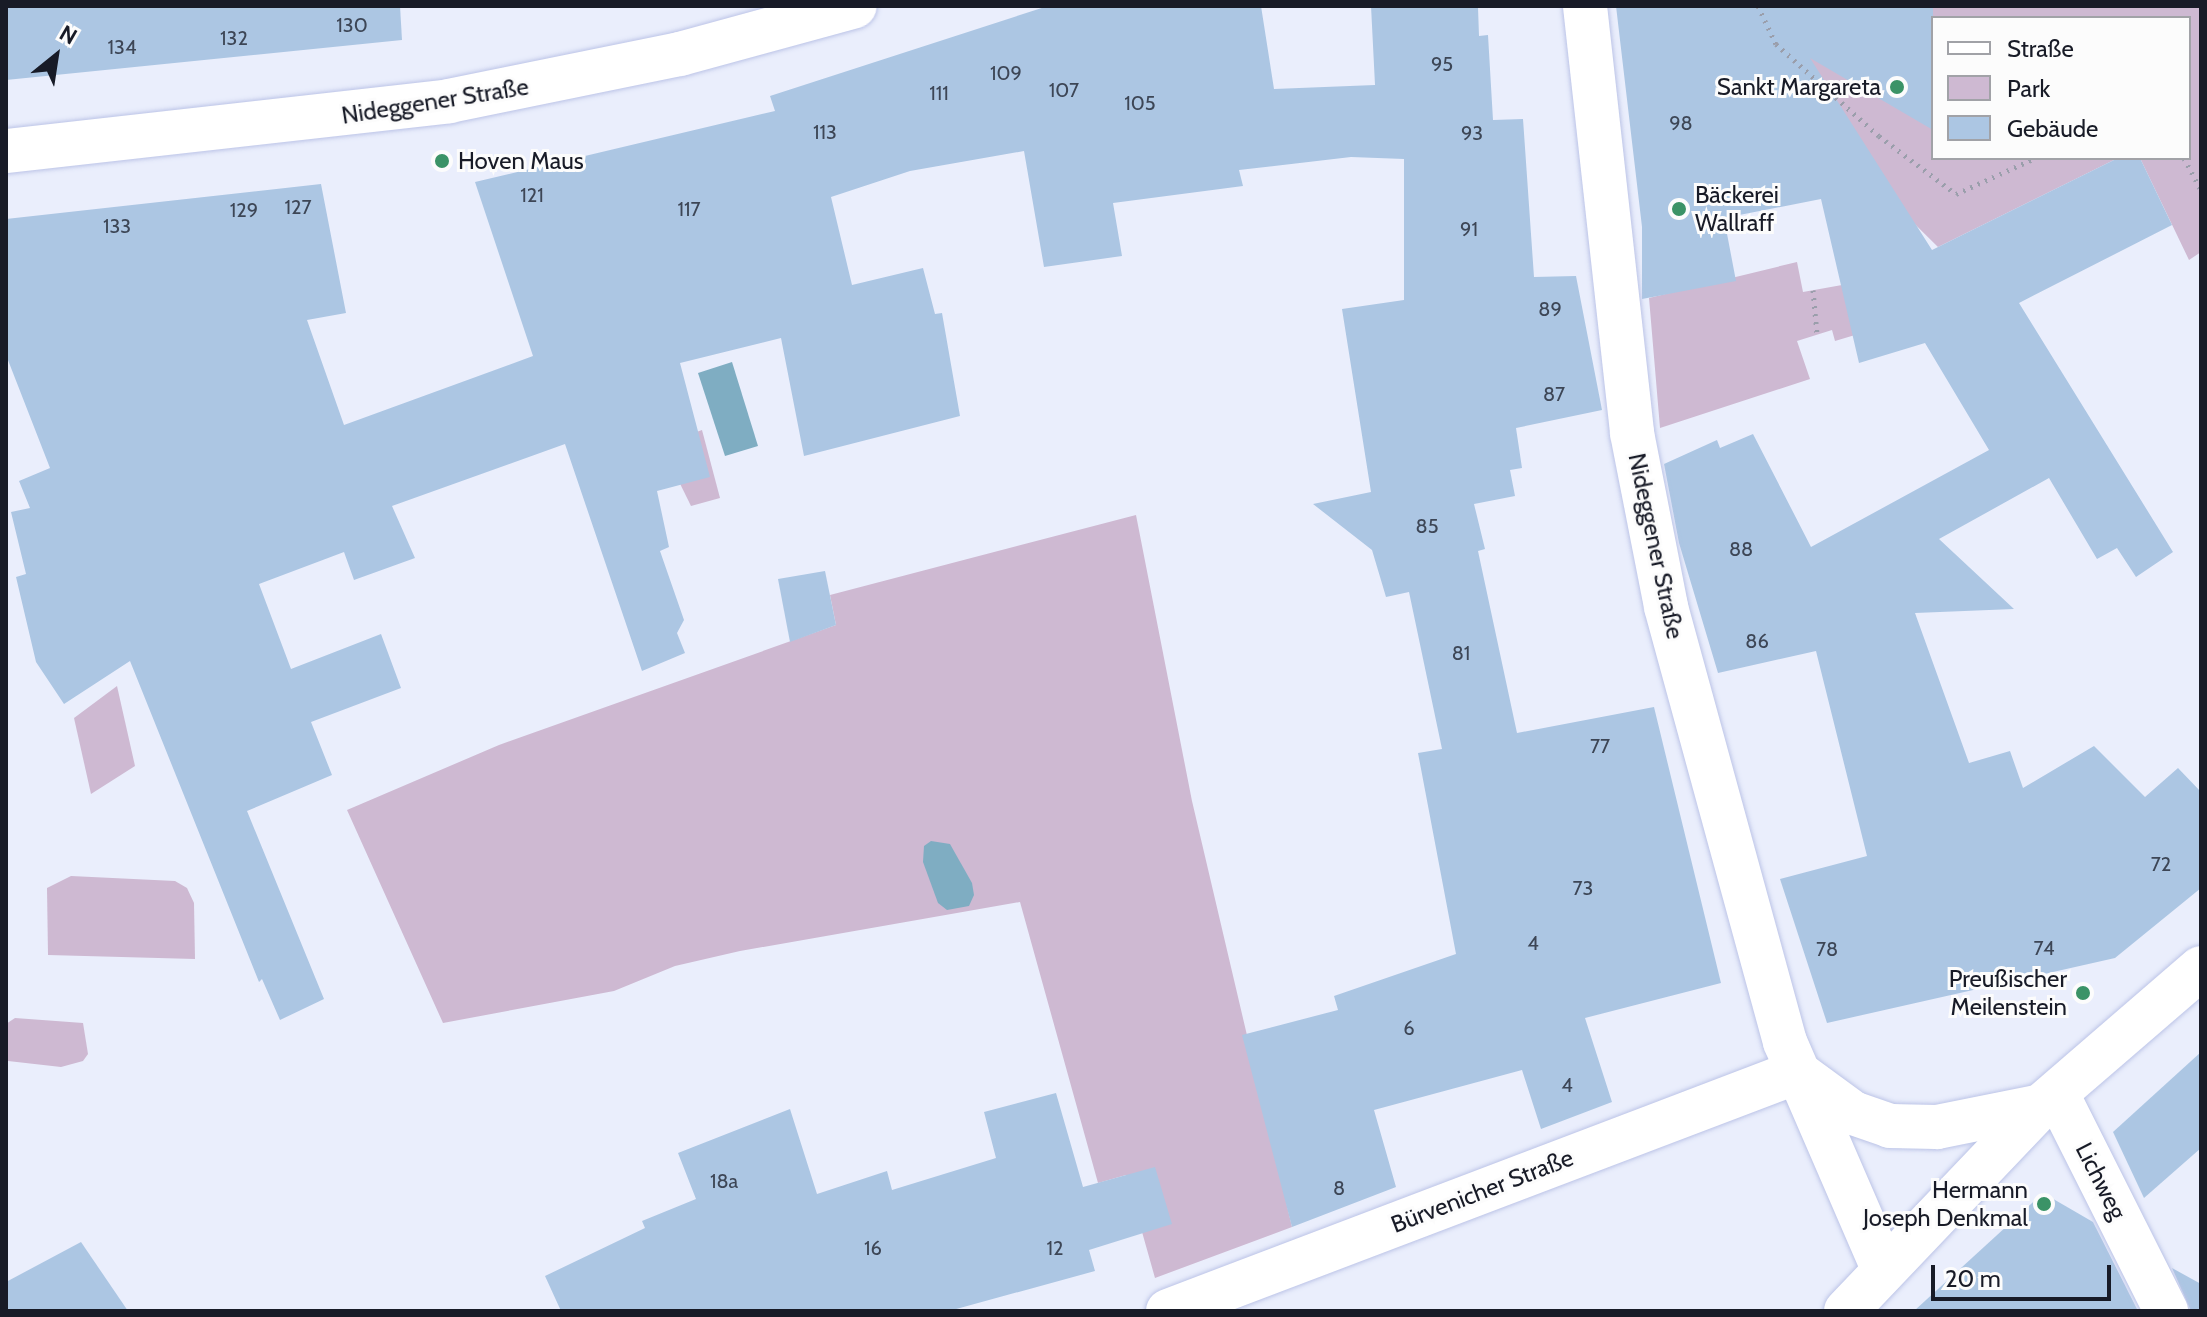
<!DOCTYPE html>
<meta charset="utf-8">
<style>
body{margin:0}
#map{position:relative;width:2207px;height:1317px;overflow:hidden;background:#eaeefc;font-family:Cabin,sans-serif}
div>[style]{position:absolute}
.green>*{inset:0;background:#ceb9d2}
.water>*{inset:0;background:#7fadc2}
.building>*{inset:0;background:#acc6e3}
.path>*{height:5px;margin-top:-2.5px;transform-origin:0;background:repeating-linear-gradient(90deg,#9a9eab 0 2px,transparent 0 8px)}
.roads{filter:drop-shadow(0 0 2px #bcc4e7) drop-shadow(0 0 2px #bcc4e7)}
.minor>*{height:44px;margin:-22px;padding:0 22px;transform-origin:22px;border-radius:22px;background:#fff}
.dots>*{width:22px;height:22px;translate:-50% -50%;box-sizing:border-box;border:4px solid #fcfcfc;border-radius:50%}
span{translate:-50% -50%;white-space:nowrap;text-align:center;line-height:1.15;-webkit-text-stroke:6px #fcfcfc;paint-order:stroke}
.number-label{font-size:20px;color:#3d4656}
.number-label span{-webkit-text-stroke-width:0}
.poi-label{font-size:24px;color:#181b27}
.right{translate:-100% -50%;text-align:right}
.left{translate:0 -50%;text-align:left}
.street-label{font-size:24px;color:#181b27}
.frame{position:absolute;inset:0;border:8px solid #181b27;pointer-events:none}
.legend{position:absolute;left:1931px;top:16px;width:260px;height:144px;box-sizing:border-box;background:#fcfcfc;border:2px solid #a1a2a7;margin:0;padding:10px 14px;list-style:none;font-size:24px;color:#181b27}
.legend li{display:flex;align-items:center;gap:16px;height:40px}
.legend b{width:40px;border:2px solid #a1a2a7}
.north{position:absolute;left:16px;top:16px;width:80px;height:80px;-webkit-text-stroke:6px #fcfcfc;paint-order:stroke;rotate:30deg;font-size:22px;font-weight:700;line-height:32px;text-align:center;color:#181b27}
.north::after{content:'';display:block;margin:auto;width:28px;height:36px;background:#181b27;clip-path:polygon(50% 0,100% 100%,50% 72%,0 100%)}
.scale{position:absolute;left:1931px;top:1265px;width:180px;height:36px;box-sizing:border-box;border:4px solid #181b27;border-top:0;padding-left:10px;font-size:24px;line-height:28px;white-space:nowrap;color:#181b27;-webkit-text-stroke:6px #fcfcfc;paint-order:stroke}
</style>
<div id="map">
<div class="green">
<div style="clip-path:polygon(1694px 6px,2201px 6px,2201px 252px,2189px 260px,2140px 158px,2189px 158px,2189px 18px,1933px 18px,1933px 158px,2118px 158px,1938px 247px)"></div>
<div style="clip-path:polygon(1797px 262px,1803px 292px,1842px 285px,1855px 335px,1835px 341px,1832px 330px,1797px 341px,1810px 379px,1660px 428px,1649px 298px)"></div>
<div style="clip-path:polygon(702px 430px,720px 498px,691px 506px,661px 445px)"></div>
<div style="clip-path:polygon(1136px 515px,1192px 801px,1292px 1227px,1155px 1278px,1126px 1175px,1098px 1183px,1020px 902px,740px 951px,675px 966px,614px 991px,443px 1023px,347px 810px,499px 745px,836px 625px,830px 595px)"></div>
<div style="clip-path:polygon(117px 686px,135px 766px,91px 794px,74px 718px)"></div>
<div style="clip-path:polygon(71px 876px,175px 881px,187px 888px,194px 903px,195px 959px,48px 955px,47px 888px)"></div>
<div style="clip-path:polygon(15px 1018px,83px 1023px,88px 1054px,83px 1061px,61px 1067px,8px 1061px,6px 1024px)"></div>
</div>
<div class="water">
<div style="clip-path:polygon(732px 362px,758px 446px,725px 456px,698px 373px)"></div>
<div style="clip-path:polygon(931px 841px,950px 844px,972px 883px,974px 895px,969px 906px,947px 910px,938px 903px,923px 862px,924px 846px)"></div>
</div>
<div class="building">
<div style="clip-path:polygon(6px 6px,400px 6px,402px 40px,6px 80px)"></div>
<div style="clip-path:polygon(1048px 6px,1261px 6px,1274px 89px,1375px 85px,1371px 6px,1478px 7px,1479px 36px,1488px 35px,1493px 120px,1523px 119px,1534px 277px,1576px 276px,1602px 410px,1516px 428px,1522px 468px,1510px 470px,1515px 496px,1474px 504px,1485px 549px,1478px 551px,1517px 733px,1654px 707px,1721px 983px,1585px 1018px,1612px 1102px,1541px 1129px,1522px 1070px,1374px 1110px,1396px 1187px,1292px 1227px,1242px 1035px,1338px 1010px,1334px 996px,1456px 954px,1418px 753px,1442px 749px,1409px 592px,1386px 597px,1372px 550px,1313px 504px,1371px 492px,1342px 309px,1404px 300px,1404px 159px,1351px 157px,1239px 170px,1243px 186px,1113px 203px,1122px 256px,1044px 267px,1024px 151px,910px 171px,831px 197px,852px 285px,923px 268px,935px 314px,942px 313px,960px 416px,804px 456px,781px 338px,680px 363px,710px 477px,657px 491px,669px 547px,660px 551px,684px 620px,677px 633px,685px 653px,642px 671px,565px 444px,392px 506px,415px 558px,354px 580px,344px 552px,259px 584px,291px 669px,381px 634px,401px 688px,311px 722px,332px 775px,247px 811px,324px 999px,280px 1020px,262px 979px,259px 982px,130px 661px,64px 704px,36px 662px,16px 577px,26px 574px,11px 512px,30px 508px,19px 481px,50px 468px,6px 355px,6px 219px,321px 184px,346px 313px,307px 320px,344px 425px,533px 356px,475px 182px,775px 111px,770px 96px)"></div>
<div style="clip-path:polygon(1616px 6px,1933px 6px,1933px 130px,1810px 58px,1932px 250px,2118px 158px,2140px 158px,2172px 225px,2019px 303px,2173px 552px,2136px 577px,2117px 548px,2097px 559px,2049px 478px,1939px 539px,2014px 609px,1915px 613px,1969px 763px,2010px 751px,2023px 788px,2094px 746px,2145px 797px,2178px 768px,2201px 792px,2201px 888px,2115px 958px,1827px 1023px,1780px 879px,1867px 856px,1816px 651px,1718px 673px,1679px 543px,1664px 464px,1717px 440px,1720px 448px,1753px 434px,1811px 547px,1989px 450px,1925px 343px,1859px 363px,1821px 199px,1724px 218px,1736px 281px,1642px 299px,1642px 227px)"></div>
<div style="clip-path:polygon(825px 571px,836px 625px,790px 642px,778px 579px)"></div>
<div style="clip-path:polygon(2201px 1052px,2201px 1148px,2144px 1198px,2113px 1132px)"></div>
<div style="clip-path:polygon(1056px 1093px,1083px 1187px,1155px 1167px,1172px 1224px,1089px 1250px,1095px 1271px,949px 1311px,561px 1311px,545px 1276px,645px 1228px,642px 1221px,696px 1199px,678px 1153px,790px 1109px,817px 1194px,887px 1171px,892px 1190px,996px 1158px,984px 1112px)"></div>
<div style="clip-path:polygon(2043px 1193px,2093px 1222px,2138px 1311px,1914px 1311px)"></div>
<div style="clip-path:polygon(81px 1242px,128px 1311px,6px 1311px,6px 1282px)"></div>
<div style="clip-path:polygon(2172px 1268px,2201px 1284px,2201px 1311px,2191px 1311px)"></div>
</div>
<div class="path">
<div style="left:1758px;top:6px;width:42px;rotate:64.7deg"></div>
<div style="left:1776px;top:44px;width:138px;rotate:41.8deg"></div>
<div style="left:1879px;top:136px;width:96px;rotate:37deg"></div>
<div style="left:1956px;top:194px;width:87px;rotate:-24.5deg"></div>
<div style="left:2184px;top:158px;width:36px;rotate:62deg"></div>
<div style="left:1813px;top:290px;width:44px;rotate:84.8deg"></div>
</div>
<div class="roads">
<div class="minor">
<div style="left:1585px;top:6px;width:430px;rotate:83.7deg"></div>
<div style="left:1632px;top:433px;width:177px;rotate:78.9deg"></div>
<div style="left:1666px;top:607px;width:451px;rotate:74.7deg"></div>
<div style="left:1785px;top:1042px;width:246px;rotate:66.6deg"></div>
<div style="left:6px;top:151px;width:446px;rotate:-6.4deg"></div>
<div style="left:449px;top:101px;width:236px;rotate:-11.5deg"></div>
<div style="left:680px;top:54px;width:181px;rotate:-15.3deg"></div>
<div style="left:1797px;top:1072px;width:69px;rotate:36.2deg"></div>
<div style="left:1853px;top:1113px;width:39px;rotate:19deg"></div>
<div style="left:1890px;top:1126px;width:47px;rotate:1.2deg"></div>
<div style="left:1937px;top:1127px;width:106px;rotate:-11.4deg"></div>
<div style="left:2057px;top:1094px;width:243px;rotate:63.3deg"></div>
<div style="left:1168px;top:1311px;width:673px;rotate:-20.81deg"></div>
<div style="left:1846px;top:1311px;width:283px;rotate:-46.4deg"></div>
<div style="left:2041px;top:1106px;width:211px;rotate:-40.8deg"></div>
</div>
</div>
<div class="dots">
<div style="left:1897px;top:87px;background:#3b9367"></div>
<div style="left:442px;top:161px;background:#3b9367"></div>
<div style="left:1679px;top:209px;background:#3b9367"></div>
<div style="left:2083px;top:993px;background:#3b9367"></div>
<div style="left:2044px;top:1204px;background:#3b9367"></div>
</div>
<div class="number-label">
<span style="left:352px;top:25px">130</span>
<span style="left:234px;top:38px">132</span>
<span style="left:122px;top:47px">134</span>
<span style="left:1442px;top:64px">95</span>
<span style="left:1006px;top:73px">109</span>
<span style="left:1064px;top:90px">107</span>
<span style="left:939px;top:93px">111</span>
<span style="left:1140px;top:103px">105</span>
<span style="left:1681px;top:123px">98</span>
<span style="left:825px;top:132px">113</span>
<span style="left:1472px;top:133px">93</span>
<span style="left:532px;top:195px">121</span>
<span style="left:298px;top:207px">127</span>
<span style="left:689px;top:209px">117</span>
<span style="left:244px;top:210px">129</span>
<span style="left:117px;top:226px">133</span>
<span style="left:1469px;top:229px">91</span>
<span style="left:1550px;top:309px">89</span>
<span style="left:1554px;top:394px">87</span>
<span style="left:1427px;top:526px">85</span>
<span style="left:1741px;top:549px">88</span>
<span style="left:1757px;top:641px">86</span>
<span style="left:1461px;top:653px">81</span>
<span style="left:1600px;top:746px">77</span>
<span style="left:2161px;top:864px">72</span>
<span style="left:1583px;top:888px">73</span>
<span style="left:1533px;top:943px">4</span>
<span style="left:2044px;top:948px">74</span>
<span style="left:1827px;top:949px">78</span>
<span style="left:1409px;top:1028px">6</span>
<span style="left:1567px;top:1085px">4</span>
<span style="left:724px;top:1181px">18a</span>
<span style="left:1339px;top:1188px">8</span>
<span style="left:873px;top:1248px">16</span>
<span style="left:1055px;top:1248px">12</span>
</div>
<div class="poi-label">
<span class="right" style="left:1881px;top:87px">Sankt Margareta</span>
<span class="left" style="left:458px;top:161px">Hoven Maus</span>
<span class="left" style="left:1695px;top:209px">Bäckerei<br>Wallraff</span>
<span class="right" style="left:2067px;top:993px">Preußischer<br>Meilenstein</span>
<span class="right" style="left:2028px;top:1204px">Hermann<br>Joseph Denkmal</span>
</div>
<div class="street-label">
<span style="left:435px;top:101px;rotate:-9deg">Nideggener Straße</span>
<span style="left:1656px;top:546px;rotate:78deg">Nideggener Straße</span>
<span style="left:2101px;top:1181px;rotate:63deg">Lichweg</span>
<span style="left:1482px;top:1191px;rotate:-21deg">Bürvenicher Straße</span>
</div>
<div class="frame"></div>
<ul class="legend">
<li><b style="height:10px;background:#fff"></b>Straße</li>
<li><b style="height:22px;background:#ceb9d2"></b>Park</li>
<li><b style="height:22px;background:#acc6e3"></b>Gebäude</li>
</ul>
<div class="north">N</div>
<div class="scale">20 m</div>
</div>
